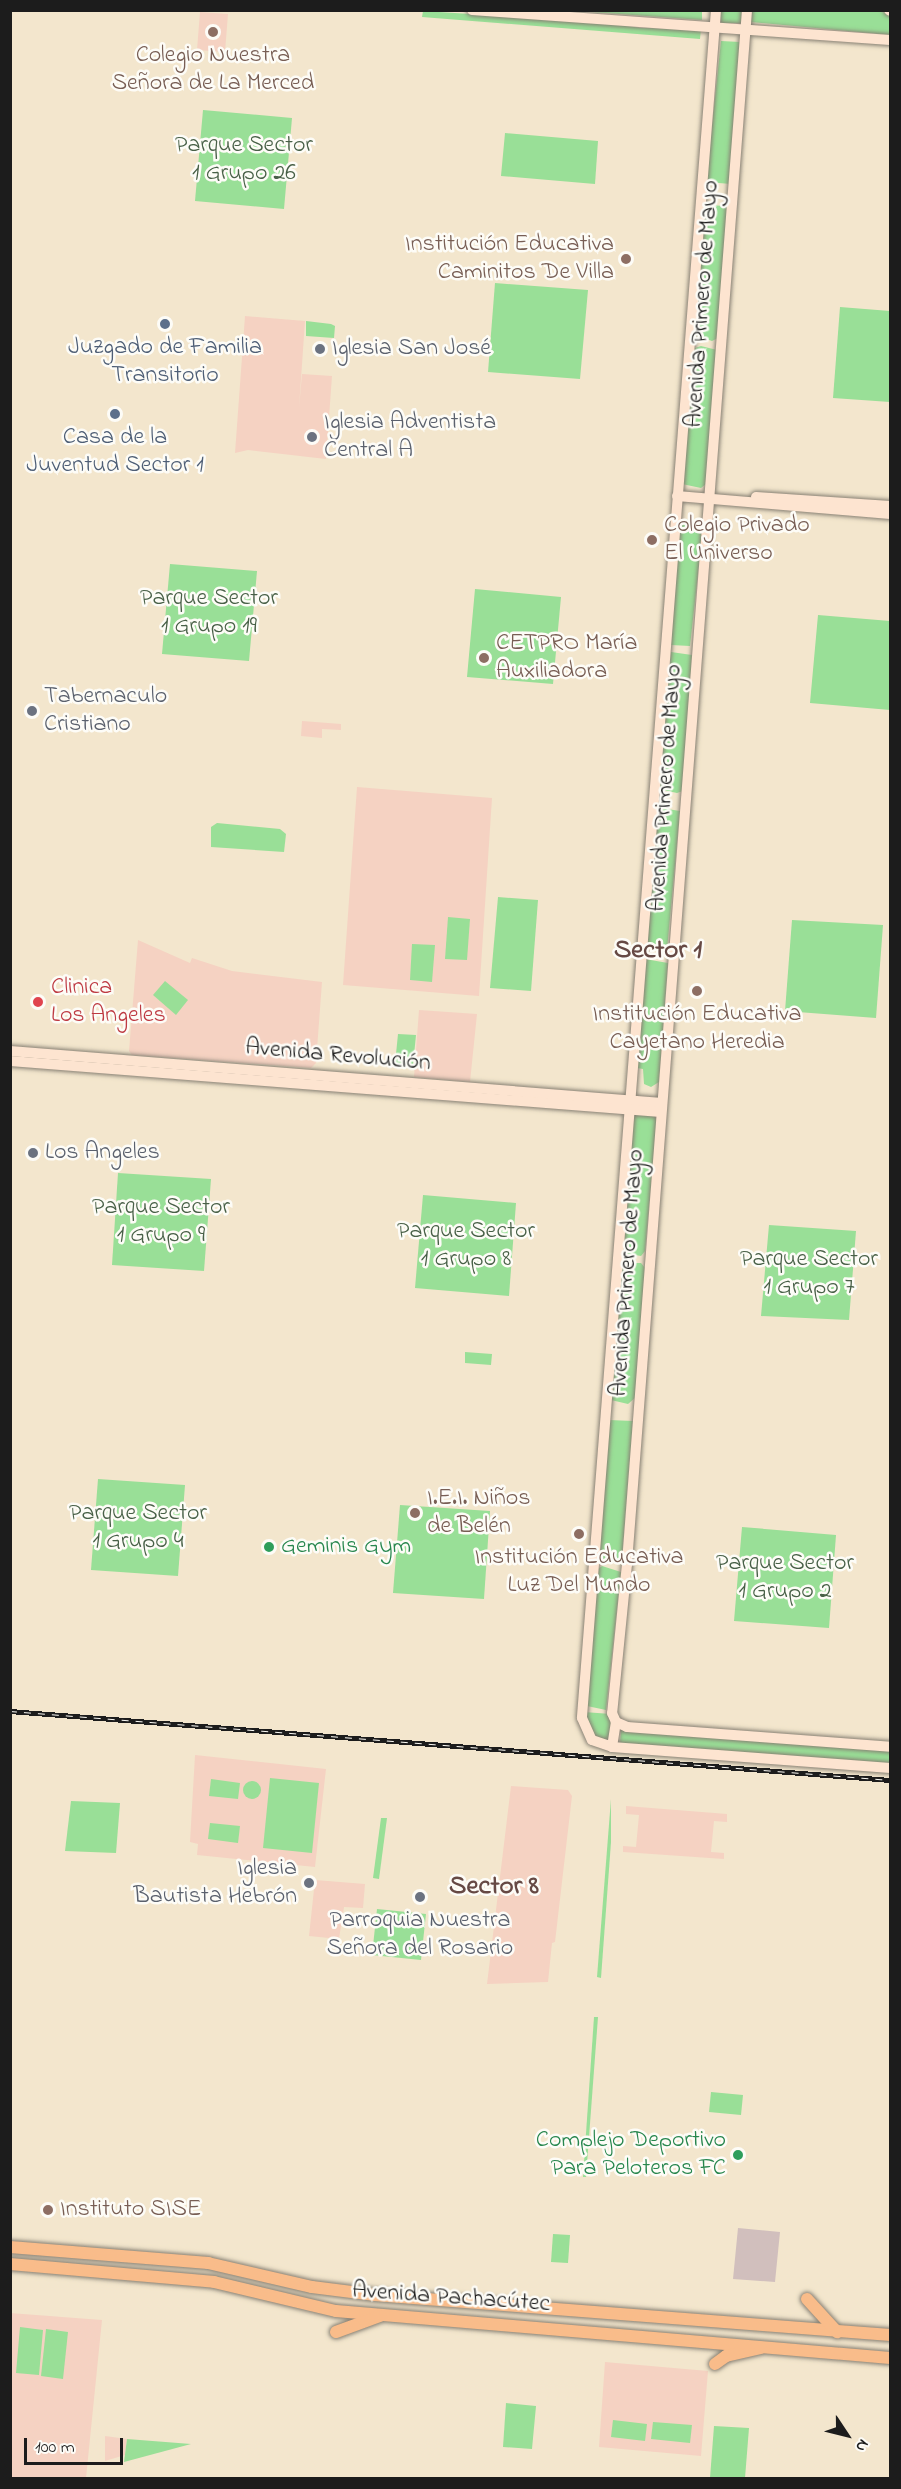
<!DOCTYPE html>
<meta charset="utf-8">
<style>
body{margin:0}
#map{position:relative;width:901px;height:2489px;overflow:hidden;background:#f3e6cd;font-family:"Indie Flower",sans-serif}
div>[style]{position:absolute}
.built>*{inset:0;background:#f5d2c2}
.industrial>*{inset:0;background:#d1bfbd}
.green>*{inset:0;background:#99df97}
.round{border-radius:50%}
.roads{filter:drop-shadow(0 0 2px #888174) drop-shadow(0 0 2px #888174)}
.secondary>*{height:10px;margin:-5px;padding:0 5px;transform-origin:5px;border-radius:5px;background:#fde4d0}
.primary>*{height:12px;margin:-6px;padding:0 6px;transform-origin:6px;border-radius:6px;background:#f9bc8a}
.rail>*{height:4.5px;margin-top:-2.25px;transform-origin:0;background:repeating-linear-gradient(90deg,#fdfcf7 0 7px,#1c1c1c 0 14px);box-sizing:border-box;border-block:2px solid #1c1c1c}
.dots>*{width:16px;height:16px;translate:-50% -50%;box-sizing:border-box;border:3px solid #fdfcf7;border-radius:50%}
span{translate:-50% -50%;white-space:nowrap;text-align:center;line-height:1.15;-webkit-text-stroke:5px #fdfcf7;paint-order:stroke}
.education-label{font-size:24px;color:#785e54}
.right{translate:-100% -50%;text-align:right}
.left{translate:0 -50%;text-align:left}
.park-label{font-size:24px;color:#486047}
.street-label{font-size:24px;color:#1c1c1c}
.service-label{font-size:24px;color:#4e5e75}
.worship-label{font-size:24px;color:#5b616d}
.health-label{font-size:24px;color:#be3a42}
.leisure-label{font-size:24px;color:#27864d}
.quarter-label{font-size:27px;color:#664944;font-weight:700}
.frame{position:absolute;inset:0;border:12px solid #1c1c1c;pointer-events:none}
.north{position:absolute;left:817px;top:2405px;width:60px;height:60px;-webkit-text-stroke:4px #fdfcf7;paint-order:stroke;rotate:125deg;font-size:16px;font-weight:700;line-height:24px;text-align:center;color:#1c1c1c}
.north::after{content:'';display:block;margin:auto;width:21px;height:27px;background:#1c1c1c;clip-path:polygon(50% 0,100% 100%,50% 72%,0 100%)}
.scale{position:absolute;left:24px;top:2438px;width:99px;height:27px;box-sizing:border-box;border:3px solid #1c1c1c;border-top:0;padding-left:8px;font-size:18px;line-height:21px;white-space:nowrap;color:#1c1c1c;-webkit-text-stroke:4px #fdfcf7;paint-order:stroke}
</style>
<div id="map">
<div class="built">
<div style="clip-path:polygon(200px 12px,228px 14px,225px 52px,197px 50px)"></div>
<div style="clip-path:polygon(245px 316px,305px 321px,299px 408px,302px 374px,332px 376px,326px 459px,248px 450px,235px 453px)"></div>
<div style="clip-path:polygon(302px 721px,341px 724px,341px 730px,322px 729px,322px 738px,301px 736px)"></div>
<div style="clip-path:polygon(357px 787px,492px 798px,479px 996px,343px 985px)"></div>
<div style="clip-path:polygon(138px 940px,190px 963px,192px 958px,232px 971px,322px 982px,316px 1063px,311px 1068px,132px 1055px,129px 1051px)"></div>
<div style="clip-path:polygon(419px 1010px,477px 1014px,470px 1082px,414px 1077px)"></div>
<div style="clip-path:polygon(195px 1755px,326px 1769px,315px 1867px,197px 1855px,198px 1844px,190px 1842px)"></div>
<div style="clip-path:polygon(511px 1786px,568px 1790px,572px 1796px,555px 1942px,552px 1943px,548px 1982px,487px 1984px)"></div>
<div style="clip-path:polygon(626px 1806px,727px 1814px,727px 1822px,714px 1821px,711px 1852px,724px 1853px,724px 1859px,623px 1852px,623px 1846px,636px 1847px,639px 1815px,626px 1814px)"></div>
<div style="clip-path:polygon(315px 1880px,365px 1884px,363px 1908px,344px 1907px,339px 1939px,309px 1936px)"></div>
<div style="clip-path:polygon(10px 2313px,102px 2320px,86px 2478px,11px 2478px)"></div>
<div style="clip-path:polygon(605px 2362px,708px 2371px,701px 2456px,599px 2447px)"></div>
<div style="clip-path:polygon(105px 2436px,127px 2439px,125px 2455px,105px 2461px)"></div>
</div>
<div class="industrial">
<div style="clip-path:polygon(738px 2228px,780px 2232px,775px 2282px,733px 2279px)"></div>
</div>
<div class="green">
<div style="clip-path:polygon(863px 10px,890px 13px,890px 35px,751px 22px,752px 11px)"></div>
<div style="clip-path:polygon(423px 11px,613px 23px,640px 28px,701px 29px,700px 39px,422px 17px)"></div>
<div style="clip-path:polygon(702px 11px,702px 20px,577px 11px,702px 10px)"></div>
<div style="clip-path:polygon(720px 11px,744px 11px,742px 23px,721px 23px)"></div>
<div style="clip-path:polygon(721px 41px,740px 42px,731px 184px,706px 182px)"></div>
<div style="clip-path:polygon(203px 110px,292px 118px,284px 209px,195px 201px)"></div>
<div style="clip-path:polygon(505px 133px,598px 141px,595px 184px,501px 176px)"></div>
<div style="clip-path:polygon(704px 205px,728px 206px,718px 338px,712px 341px,695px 335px)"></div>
<div style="clip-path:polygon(495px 283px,588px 290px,580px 379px,488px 372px)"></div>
<div style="clip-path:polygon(840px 307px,890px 311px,890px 402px,833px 398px)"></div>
<div style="clip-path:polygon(306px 321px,331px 324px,335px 326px,334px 338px,306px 336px)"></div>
<div style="clip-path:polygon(701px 346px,717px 350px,706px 484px,701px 488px,682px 484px,695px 348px)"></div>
<div style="clip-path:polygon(679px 519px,704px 520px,690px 646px,671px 645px)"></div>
<div style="clip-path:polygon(170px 564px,257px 571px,249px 661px,162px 654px)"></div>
<div style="clip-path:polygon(475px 589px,561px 597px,553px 684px,467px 677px)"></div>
<div style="clip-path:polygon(818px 615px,890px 621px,890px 710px,810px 703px)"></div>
<div style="clip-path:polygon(671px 652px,692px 655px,683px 791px,677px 793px,659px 789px)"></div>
<div style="clip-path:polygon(661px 808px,680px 811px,667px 950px,647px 948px,657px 816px)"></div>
<div style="clip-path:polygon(217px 823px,280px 829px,286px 834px,284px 852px,211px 847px,211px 827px)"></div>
<div style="clip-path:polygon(498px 897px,538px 900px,531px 991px,490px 988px)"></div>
<div style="clip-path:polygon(448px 917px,470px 919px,467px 960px,445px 959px)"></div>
<div style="clip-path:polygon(792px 920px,883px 925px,876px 1018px,785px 1011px)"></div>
<div style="clip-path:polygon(412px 944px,435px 945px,432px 982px,410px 980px)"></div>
<div style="clip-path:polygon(645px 959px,668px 963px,659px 1082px,651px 1087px,644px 1084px,643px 1069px,637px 1068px)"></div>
<div style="clip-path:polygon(165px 981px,188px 1000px,176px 1015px,153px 995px)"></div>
<div style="clip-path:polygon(398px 1034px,416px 1035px,413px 1065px,395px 1064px)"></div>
<div style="clip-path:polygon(633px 1115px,654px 1115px,657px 1120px,645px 1251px,641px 1256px,623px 1253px)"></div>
<div style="clip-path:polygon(118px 1173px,211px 1179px,204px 1271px,112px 1265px)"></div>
<div style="clip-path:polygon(423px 1195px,516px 1203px,509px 1296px,415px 1288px)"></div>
<div style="clip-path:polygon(769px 1225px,856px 1231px,849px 1320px,761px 1316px)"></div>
<div style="clip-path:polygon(621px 1263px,641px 1263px,645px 1268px,635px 1398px,628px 1404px,611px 1400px)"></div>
<div style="clip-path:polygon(465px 1352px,492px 1354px,491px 1365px,465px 1363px)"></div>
<div style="clip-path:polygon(609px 1420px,633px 1421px,622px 1558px,619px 1562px,599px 1558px)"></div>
<div style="clip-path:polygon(98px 1479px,185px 1485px,178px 1576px,91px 1570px)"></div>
<div style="clip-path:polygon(400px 1505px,490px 1511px,484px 1599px,393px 1593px)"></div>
<div style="clip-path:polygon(742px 1527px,836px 1535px,829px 1628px,734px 1621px)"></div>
<div style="clip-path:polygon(602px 1566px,621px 1572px,606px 1710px,587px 1706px,598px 1569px)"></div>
<div style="clip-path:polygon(584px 1712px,611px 1714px,610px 1745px,596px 1742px)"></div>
<div style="clip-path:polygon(621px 1729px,890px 1750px,890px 1765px,620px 1744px)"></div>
<div style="clip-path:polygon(270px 1778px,319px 1783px,312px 1853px,263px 1848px)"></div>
<div style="clip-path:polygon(211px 1779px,240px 1783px,238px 1799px,209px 1796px)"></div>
<div class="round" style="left:243px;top:1781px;width:18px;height:18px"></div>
<div style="clip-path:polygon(611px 1799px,611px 1842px,601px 1978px,597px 1977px)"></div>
<div style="clip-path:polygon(71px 1801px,120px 1803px,116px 1853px,65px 1851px)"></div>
<div style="clip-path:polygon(381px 1818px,387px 1818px,379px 1879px,373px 1878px)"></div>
<div style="clip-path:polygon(210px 1823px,240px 1826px,238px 1843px,208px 1839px)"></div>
<div style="clip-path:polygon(377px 1909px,426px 1914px,421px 1960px,372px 1955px)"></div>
<div style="clip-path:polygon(594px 2017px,598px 2017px,586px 2177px,583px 2177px)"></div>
<div style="clip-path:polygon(711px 2092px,743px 2095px,741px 2115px,709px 2112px)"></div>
<div style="clip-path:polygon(553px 2234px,570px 2235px,568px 2263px,551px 2262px)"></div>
<div style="clip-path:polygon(20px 2327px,43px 2330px,39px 2375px,16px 2373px)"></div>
<div style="clip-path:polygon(46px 2329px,68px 2332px,63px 2379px,41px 2376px)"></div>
<div style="clip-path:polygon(506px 2403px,536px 2406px,532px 2449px,503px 2447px)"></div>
<div style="clip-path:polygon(613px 2420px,647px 2424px,645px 2441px,611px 2437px)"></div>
<div style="clip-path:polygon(653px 2422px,692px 2425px,690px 2443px,651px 2439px)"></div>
<div style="clip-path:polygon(714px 2426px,749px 2428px,745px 2478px,710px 2478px)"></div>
<div style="clip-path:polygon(127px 2439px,191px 2444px,124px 2462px)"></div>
</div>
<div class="roads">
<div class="secondary">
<div style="left:472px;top:10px;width:419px;rotate:4.1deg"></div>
<div style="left:716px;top:10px;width:1713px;rotate:94.49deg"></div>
<div style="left:582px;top:1718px;width:24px;rotate:66deg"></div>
<div style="left:592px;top:1740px;width:21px;rotate:19deg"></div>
<div style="left:612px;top:1747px;width:279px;rotate:4.3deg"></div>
<div style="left:747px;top:10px;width:1559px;rotate:94.42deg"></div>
<div style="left:627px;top:1564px;width:150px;rotate:95.7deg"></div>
<div style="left:612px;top:1713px;width:10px;rotate:66deg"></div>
<div style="left:616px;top:1722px;width:12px;rotate:24deg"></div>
<div style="left:627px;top:1727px;width:264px;rotate:4.3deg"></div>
<div style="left:889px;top:10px;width:1px;rotate:45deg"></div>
<div style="left:677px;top:496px;width:214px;rotate:4.8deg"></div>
<div style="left:756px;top:497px;width:134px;rotate:3.8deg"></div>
<div style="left:10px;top:1051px;width:654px;rotate:4.56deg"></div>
<div style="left:10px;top:1061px;width:653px;rotate:4.48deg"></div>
<div style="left:612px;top:1747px;width:25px;rotate:-81deg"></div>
</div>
<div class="primary">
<div style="left:10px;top:2247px;width:199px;rotate:4.6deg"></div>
<div style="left:208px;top:2263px;width:107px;rotate:13deg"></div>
<div style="left:312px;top:2287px;width:64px;rotate:7.2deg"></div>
<div style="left:375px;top:2295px;width:517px;rotate:4.44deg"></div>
<div style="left:10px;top:2264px;width:205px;rotate:5deg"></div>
<div style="left:214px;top:2282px;width:125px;rotate:13.4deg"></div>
<div style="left:336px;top:2311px;width:556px;rotate:4.85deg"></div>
<div style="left:807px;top:2299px;width:45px;rotate:47.7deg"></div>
<div style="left:336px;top:2332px;width:47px;rotate:-20deg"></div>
<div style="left:715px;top:2364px;width:14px;rotate:-36deg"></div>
<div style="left:726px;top:2356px;width:36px;rotate:-13deg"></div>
</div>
</div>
<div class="rail">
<div style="left:10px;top:1711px;width:883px;rotate:4.48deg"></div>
</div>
<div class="dots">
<div style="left:213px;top:32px;background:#8d6e63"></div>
<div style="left:626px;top:259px;background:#8d6e63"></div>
<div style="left:165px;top:324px;background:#5c6f8a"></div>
<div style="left:320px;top:349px;background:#6b7280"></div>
<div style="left:115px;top:414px;background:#5c6f8a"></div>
<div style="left:312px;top:437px;background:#6b7280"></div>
<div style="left:652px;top:540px;background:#8d6e63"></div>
<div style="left:484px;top:658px;background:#8d6e63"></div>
<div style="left:32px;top:711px;background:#6b7280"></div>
<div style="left:697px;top:991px;background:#8d6e63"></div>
<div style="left:38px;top:1002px;background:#e0444e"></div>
<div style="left:33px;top:1153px;background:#6b7280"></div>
<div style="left:415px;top:1513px;background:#8d6e63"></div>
<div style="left:579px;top:1534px;background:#8d6e63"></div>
<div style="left:269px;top:1547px;background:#2e9e5b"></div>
<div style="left:309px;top:1883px;background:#6b7280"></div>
<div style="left:420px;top:1897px;background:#6b7280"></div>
<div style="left:738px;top:2155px;background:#2e9e5b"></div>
<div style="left:48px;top:2210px;background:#8d6e63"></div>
</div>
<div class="education-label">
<span style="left:213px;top:70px">Colegio Nuestra<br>Señora de La Merced</span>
<span class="right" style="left:614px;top:259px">Institución Educativa<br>Caminitos De Villa</span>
<span class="left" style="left:664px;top:540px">Colegio Privado<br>El Universo</span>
<span class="left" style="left:496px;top:658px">CETPRO María<br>Auxiliadora</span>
<span style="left:697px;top:1029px">Institución Educativa<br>Cayetano Heredia</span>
<span class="left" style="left:427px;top:1513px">I.E.I. Niños<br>de Belén</span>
<span style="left:579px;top:1572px">Institución Educativa<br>Luz Del Mundo</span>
<span class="left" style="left:60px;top:2210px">Instituto SISE</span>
</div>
<div class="park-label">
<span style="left:244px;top:160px">Parque Sector<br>1 Grupo 26</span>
<span style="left:209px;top:613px">Parque Sector<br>1 Grupo 19</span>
<span style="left:161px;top:1222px">Parque Sector<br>1 Grupo 9</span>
<span style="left:466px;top:1246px">Parque Sector<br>1 Grupo 8</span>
<span style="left:809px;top:1274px">Parque Sector<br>1 Grupo 7</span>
<span style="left:138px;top:1528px">Parque Sector<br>1 Grupo 4</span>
<span style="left:785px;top:1578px">Parque Sector<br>1 Grupo 2</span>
</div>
<div class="street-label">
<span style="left:703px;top:304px;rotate:-86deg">Avenida Primero de Mayo</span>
<span style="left:666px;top:788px;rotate:-86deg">Avenida Primero de Mayo</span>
<span style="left:338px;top:1056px;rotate:5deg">Avenida Revolución</span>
<span style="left:628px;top:1273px;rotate:-86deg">Avenida Primero de Mayo</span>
<span style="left:451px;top:2298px;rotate:4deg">Avenida Pachacútec</span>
</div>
<div class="service-label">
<span style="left:165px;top:362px">Juzgado de Familia<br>Transitorio</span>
<span style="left:115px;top:452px">Casa de la<br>Juventud Sector 1</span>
</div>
<div class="worship-label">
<span class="left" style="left:332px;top:349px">Iglesia San José</span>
<span class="left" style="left:324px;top:437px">Iglesia Adventista<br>Central A</span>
<span class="left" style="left:44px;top:711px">Tabernaculo<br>Cristiano</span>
<span class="left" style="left:45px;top:1153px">Los Angeles</span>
<span class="right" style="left:297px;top:1883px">Iglesia<br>Bautista Hebrón</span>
<span style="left:420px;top:1935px">Parroquia Nuestra<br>Señora del Rosario</span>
</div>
<div class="health-label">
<span class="left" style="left:51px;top:1002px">Clinica<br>Los Angeles</span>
</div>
<div class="leisure-label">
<span class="left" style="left:281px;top:1547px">Geminis Gym</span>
<span class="right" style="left:726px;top:2155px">Complejo Deportivo<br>Para Peloteros FC</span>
</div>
<div class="quarter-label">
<span style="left:658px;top:951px">Sector 1</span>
<span style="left:494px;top:1887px">Sector 8</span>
</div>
<div class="frame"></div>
<div class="north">N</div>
<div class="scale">100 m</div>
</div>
